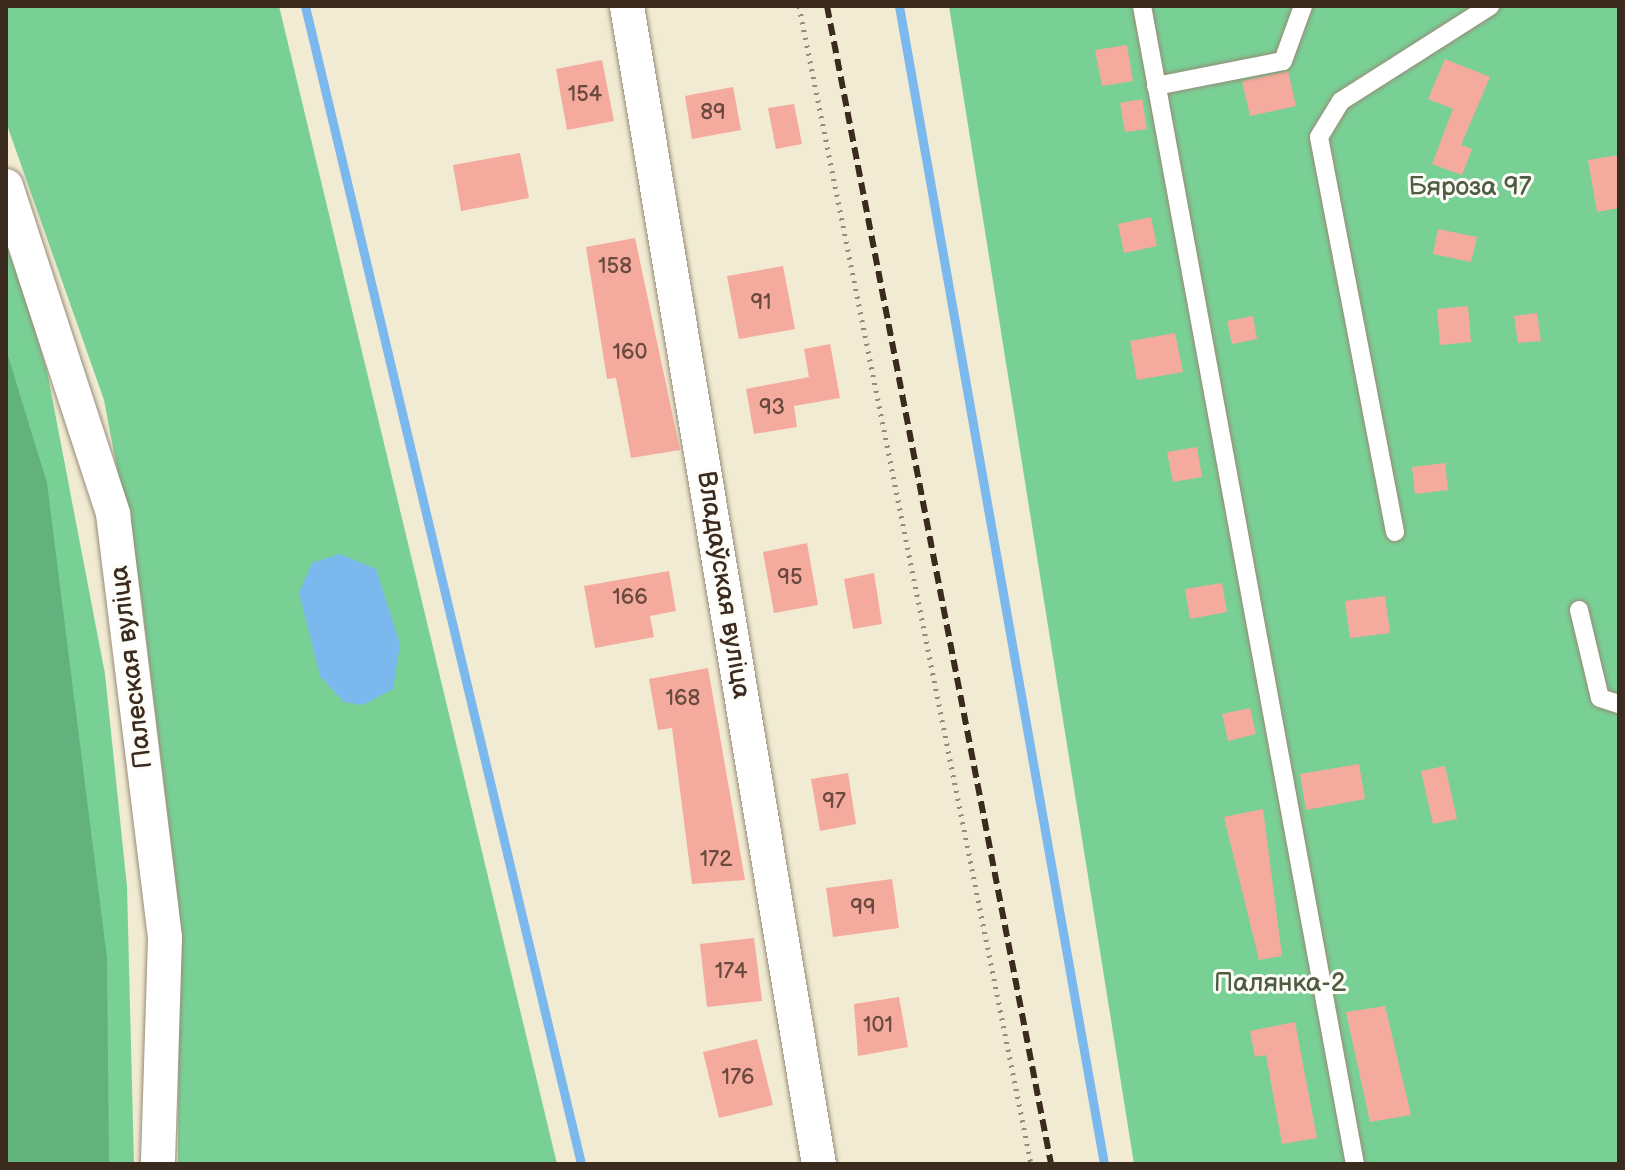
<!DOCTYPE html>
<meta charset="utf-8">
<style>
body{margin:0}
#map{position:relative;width:1625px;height:1170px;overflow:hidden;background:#f1ebd3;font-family:"Balsamiq Sans",sans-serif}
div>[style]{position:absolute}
.green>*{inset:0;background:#79d095}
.forest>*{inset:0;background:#62b27e}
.water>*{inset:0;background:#7ab8ed}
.stream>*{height:9px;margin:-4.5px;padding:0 4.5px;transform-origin:4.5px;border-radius:4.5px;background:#7ab8ed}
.building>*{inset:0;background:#f5aa9e}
.path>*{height:5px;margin-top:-2.5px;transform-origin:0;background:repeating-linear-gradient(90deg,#968a78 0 2px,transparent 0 8px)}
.roads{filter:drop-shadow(0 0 2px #968a78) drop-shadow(0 0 2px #968a78)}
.service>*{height:18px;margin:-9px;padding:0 9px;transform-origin:9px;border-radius:9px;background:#fff}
.minor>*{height:34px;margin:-17px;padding:0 17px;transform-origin:17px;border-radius:17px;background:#fff}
.rail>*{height:6px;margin-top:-3px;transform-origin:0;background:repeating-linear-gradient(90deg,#3b2a1e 0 12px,transparent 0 18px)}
span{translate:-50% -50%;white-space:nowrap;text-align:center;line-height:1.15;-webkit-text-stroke:6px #fdfcf7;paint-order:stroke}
.number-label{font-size:22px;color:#6a4a3e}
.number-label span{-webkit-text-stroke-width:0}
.park-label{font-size:26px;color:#4e5c42}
.street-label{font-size:26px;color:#3b2a1e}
.frame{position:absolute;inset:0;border:8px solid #3b2a1e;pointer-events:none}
</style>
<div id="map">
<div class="green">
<div style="clip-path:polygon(6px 6px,279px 6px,557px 1164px,178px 1164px,179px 908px,141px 595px,104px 400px,6px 122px)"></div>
<div style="clip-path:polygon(949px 6px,1619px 6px,1619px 1164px,1134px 1164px)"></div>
<div style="clip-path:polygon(6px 231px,47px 371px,105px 674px,127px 887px,134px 1164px,6px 1164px)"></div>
</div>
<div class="forest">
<div style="clip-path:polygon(6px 349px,47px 483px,107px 958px,109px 1164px,6px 1164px)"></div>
</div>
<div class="water">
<div style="clip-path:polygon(340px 554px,376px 569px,400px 644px,393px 689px,363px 705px,344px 702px,320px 676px,299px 593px,312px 563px)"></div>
</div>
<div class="stream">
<div style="left:305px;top:6px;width:1190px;rotate:76.59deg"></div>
<div style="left:899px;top:6px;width:1176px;rotate:79.96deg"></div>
</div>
<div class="building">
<div style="clip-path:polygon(1127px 45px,1133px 81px,1102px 86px,1095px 50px)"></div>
<div style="clip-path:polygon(1445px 59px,1490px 77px,1461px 145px,1472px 149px,1462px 175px,1432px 164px,1453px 109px,1428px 99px)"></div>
<div style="clip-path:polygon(602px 60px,614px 121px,567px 130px,556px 69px)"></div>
<div style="clip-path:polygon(1288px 71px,1296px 106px,1250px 116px,1242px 81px)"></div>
<div style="clip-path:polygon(733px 87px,741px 130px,692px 139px,685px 96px)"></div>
<div style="clip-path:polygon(1142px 99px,1147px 129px,1125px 132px,1120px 103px)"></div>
<div style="clip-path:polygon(794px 104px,802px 144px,776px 149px,768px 108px)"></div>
<div style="clip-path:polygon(520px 153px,529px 198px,461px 211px,453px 165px)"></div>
<div style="clip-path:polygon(1619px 155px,1619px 208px,1597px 212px,1588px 160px)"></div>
<div style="clip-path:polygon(1151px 217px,1157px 246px,1124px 253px,1118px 224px)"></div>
<div style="clip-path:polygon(1438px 229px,1477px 237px,1471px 262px,1433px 254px)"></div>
<div style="clip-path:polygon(635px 238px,680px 450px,631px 458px,616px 378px,607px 379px,586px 247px)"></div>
<div style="clip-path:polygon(783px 266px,795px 329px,739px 339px,727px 276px)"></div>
<div style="clip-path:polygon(1468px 306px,1471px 342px,1440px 345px,1437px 309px)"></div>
<div style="clip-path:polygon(1537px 313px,1541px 341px,1518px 343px,1514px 316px)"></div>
<div style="clip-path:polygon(1253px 316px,1257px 339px,1232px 344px,1227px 321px)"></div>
<div style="clip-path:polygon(1175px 333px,1183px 372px,1137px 380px,1130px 341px)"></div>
<div style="clip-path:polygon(830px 344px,840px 398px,794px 406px,797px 427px,754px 434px,746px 389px,809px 377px,804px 349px)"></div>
<div style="clip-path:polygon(1197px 447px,1202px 477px,1173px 482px,1167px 452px)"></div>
<div style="clip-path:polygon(1445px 463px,1448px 490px,1415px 494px,1412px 467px)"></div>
<div style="clip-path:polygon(807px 543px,818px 605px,774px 613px,763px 552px)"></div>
<div style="clip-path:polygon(669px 571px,676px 611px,650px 616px,654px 637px,595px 648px,584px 586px)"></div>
<div style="clip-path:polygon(874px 573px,882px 624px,853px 629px,844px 579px)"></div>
<div style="clip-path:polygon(1222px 583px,1227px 612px,1190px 619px,1185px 589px)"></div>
<div style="clip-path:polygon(1385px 596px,1390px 633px,1350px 638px,1345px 601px)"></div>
<div style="clip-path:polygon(708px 668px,745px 880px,692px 884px,672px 728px,658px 730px,649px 679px)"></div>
<div style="clip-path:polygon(1250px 708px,1256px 734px,1228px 741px,1222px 714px)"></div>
<div style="clip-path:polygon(1359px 764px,1365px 799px,1306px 810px,1300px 774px)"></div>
<div style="clip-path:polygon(1445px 766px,1457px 819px,1433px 824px,1421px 771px)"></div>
<div style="clip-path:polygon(848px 773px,856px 824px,820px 831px,811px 779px)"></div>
<div style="clip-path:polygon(1263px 809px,1282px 956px,1259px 960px,1224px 817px)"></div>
<div style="clip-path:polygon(892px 879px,899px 928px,833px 937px,826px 888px)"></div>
<div style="clip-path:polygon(754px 938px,762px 1001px,707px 1007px,700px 944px)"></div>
<div style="clip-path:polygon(899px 997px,908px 1047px,858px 1056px,854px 1004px)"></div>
<div style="clip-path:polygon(1385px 1006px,1411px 1115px,1370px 1122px,1346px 1012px)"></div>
<div style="clip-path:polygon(1295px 1022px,1317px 1138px,1282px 1144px,1266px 1055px,1255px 1057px,1250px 1031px)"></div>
<div style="clip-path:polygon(757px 1039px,773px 1105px,719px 1118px,703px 1052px)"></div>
</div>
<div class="path">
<div style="left:799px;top:6px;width:1181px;rotate:78.67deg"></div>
</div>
<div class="roads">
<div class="service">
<div style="left:1142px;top:6px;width:1177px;rotate:79.58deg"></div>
<div style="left:1156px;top:86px;width:129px;rotate:-11.1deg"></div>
<div style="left:1283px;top:61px;width:59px;rotate:-70deg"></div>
<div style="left:1395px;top:532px;width:402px;rotate:-100.9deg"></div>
<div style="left:1319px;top:137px;width:42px;rotate:-58.6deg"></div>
<div style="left:1341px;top:101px;width:177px;rotate:-32.5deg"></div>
<div style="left:1579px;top:610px;width:90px;rotate:76.6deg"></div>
<div style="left:1600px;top:698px;width:20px;rotate:18deg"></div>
</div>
<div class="minor">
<div style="left:627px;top:6px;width:1174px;rotate:80.59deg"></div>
<div style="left:6px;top:186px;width:345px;rotate:71.9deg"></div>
<div style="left:113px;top:514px;width:427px;rotate:83deg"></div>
<div style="left:165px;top:938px;width:226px;rotate:91.8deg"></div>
</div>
</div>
<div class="rail">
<div style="left:827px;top:6px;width:1179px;rotate:79.05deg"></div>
</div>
<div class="number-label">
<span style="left:585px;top:95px">154</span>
<span style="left:713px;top:113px">89</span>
<span style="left:615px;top:267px">158</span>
<span style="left:761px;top:303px">91</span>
<span style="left:630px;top:353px">160</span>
<span style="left:772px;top:408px">93</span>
<span style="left:790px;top:578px">95</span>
<span style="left:630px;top:598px">166</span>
<span style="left:683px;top:699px">168</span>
<span style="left:834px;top:802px">97</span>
<span style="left:716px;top:860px">172</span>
<span style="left:863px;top:908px">99</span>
<span style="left:731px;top:972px">174</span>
<span style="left:878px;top:1026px">101</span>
<span style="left:738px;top:1078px">176</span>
</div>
<div class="park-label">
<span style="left:1470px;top:188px">Бяроза 97</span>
<span style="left:1280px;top:984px">Палянка-2</span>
</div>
<div class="street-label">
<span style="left:723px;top:585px;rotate:81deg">Владаўская вуліца</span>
<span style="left:132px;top:667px;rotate:-97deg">Палеская вуліца</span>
</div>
<div class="frame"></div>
</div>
